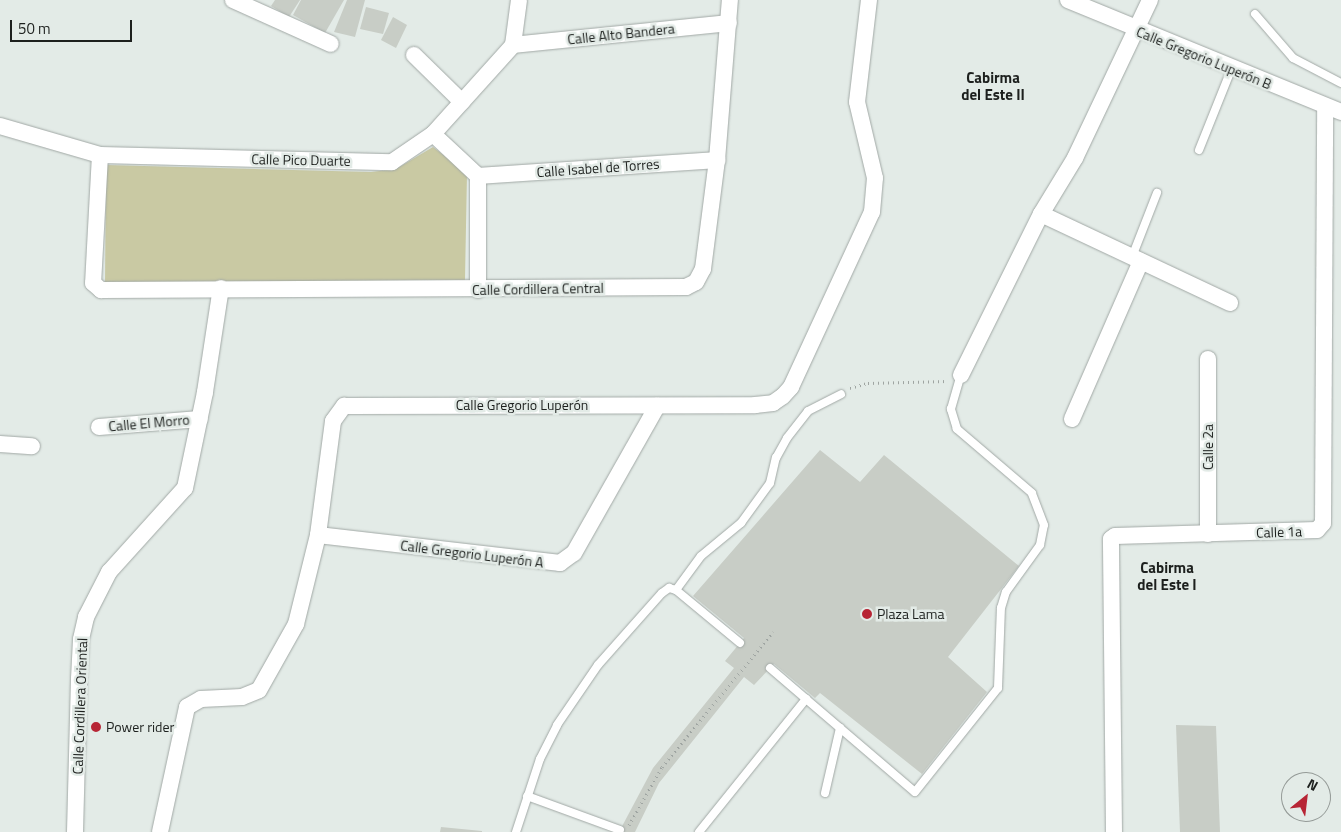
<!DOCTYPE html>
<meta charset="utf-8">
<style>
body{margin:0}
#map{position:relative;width:1341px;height:832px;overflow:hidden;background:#e3ebe7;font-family:"Titillium Web",sans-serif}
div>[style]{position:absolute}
.green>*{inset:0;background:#c9c9a3}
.building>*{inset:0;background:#c8cdc6}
.path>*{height:3px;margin-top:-1.5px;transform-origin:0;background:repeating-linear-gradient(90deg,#9fa5a2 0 1px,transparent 0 5px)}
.roads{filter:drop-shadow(0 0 1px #a1a8a5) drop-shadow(0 0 1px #a1a8a5)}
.service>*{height:8px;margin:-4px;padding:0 4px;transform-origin:4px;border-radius:4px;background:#fff}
.minor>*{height:16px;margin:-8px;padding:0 8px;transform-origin:8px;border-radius:8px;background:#fff}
.dots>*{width:14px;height:14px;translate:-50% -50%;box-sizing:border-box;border:2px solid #e3ebe7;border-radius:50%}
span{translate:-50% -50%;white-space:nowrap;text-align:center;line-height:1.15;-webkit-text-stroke:5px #e3ebe7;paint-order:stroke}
.street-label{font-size:14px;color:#1d201e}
.poi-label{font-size:14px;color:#1d201e}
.left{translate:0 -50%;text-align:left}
.neighbourhood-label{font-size:15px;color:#1d201e;font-weight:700}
.north{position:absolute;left:1281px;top:772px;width:50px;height:50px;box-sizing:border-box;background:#e3ebe7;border:1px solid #949a97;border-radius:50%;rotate:29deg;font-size:14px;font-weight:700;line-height:20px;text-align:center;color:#1d201e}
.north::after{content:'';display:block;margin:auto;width:18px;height:22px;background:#b72535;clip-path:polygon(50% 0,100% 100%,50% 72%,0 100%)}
.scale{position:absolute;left:10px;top:20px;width:122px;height:22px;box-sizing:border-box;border:2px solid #1d201e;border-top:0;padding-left:6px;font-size:15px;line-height:18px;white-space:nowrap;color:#1d201e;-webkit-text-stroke:4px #e3ebe7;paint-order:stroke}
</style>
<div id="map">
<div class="green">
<div style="clip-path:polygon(433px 147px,467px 173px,465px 280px,105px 284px,106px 165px,371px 172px,396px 169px)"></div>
</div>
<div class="building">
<div style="clip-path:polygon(275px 0,300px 0,289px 17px,271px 6px)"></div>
<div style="clip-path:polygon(301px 0,344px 0,325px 33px,293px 15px)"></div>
<div style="clip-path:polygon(347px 0,365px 0,355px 37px,334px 32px)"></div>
<div style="clip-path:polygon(366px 7px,389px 13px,383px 34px,360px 29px)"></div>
<div style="clip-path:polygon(393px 17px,407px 25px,396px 48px,381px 40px)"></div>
<div style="clip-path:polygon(820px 450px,860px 482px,884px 455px,1019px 566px,948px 657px,987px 692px,922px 774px,820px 693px,815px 698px,774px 664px,754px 685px,744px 677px,659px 783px,635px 832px,619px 832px,653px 768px,734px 668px,725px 661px,744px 638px,693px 596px)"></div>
<div style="clip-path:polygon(1176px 725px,1216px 726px,1220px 832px,1180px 832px)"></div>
<div style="clip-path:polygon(441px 827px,482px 831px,482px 832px,440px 832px)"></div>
</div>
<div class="path">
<div style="left:850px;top:388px;width:19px;rotate:-16deg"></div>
<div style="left:868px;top:383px;width:80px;rotate:-1.4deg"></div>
<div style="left:629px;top:825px;width:67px;rotate:-60.4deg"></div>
<div style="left:662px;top:767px;width:175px;rotate:-50.6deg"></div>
</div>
<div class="roads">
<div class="service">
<div style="left:1255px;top:14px;width:58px;rotate:49.2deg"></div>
<div style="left:1293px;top:58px;width:54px;rotate:27.5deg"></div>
<div style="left:1199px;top:150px;width:86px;rotate:-68.2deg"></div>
<div style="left:1132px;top:257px;width:69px;rotate:-68.7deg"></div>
<div style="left:676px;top:590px;width:42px;rotate:-53.7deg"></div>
<div style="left:701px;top:556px;width:52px;rotate:-39.5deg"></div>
<div style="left:741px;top:523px;width:49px;rotate:-54.1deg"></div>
<div style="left:770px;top:483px;width:26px;rotate:-77deg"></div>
<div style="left:776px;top:458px;width:23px;rotate:-61deg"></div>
<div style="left:787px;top:438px;width:34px;rotate:-52deg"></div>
<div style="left:808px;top:411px;width:37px;rotate:-27deg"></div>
<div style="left:770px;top:668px;width:48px;rotate:40.7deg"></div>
<div style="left:825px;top:793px;width:67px;rotate:-77deg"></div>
<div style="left:527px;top:796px;width:99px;rotate:20.1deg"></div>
<div style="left:516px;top:832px;width:77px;rotate:-71.8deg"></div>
<div style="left:540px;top:759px;width:38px;rotate:-63deg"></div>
<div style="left:557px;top:725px;width:73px;rotate:-55.7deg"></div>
<div style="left:598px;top:665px;width:96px;rotate:-48.4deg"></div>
<div style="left:662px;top:593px;width:9px;rotate:-36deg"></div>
<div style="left:669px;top:588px;width:7px;rotate:16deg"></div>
<div style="left:676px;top:590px;width:83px;rotate:39.6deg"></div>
<div style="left:699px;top:832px;width:171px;rotate:-51.2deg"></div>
<div style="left:806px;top:699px;width:143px;rotate:40.5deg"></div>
<div style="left:915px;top:792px;width:133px;rotate:-51.4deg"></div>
<div style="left:998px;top:688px;width:80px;rotate:-87.9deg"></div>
<div style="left:1001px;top:608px;width:17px;rotate:-73deg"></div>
<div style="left:1006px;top:592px;width:58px;rotate:-54.1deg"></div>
<div style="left:1040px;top:545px;width:20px;rotate:-79deg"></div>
<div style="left:1044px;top:525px;width:34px;rotate:-111deg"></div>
<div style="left:1032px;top:493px;width:99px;rotate:-139.5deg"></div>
<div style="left:957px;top:429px;width:21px;rotate:-107deg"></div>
<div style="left:951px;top:409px;width:35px;rotate:-74deg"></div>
</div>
<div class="minor">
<div style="left:233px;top:0;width:107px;rotate:24.2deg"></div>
<div style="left:1068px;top:0;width:295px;rotate:22.3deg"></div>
<div style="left:513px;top:45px;width:217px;rotate:-5.8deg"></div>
<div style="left:414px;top:55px;width:67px;rotate:44.4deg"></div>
<div style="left:0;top:126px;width:104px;rotate:16.2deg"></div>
<div style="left:100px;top:155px;width:292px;rotate:1.4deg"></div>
<div style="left:392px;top:162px;width:50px;rotate:-34.3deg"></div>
<div style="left:433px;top:134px;width:120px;rotate:-48deg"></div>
<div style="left:513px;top:45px;width:45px;rotate:-82.4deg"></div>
<div style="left:433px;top:134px;width:62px;rotate:43deg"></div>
<div style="left:478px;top:176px;width:114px;rotate:90deg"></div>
<div style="left:100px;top:155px;width:128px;rotate:93.1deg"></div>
<div style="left:93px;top:283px;width:11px;rotate:41deg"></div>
<div style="left:101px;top:290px;width:585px;rotate:-0.29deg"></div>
<div style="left:686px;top:287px;width:11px;rotate:-27deg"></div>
<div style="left:696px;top:282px;width:15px;rotate:-62deg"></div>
<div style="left:703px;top:269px;width:110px;rotate:-82.7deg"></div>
<div style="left:717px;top:160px;width:161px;rotate:-85.4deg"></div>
<div style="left:478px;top:176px;width:240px;rotate:-3.8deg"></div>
<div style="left:1041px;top:214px;width:209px;rotate:25.2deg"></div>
<div style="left:961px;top:375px;width:180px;rotate:-63.6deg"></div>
<div style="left:1041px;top:214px;width:66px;rotate:-58.7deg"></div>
<div style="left:1075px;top:158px;width:175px;rotate:-64.6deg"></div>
<div style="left:1072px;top:419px;width:172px;rotate:-66.4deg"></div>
<div style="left:99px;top:427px;width:101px;rotate:-4.5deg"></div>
<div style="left:0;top:444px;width:32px;rotate:4deg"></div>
<div style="left:1208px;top:534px;width:175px;rotate:-90deg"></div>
<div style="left:318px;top:535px;width:244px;rotate:6.6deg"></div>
<div style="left:560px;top:563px;width:17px;rotate:-36deg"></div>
<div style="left:574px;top:553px;width:169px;rotate:-60.5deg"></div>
<div style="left:75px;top:832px;width:153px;rotate:-88.5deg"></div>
<div style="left:79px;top:679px;width:40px;rotate:-87.1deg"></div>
<div style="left:81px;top:639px;width:23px;rotate:-77deg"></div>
<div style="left:86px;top:617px;width:51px;rotate:-62.9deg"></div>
<div style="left:109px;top:572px;width:113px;rotate:-47.9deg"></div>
<div style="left:185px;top:488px;width:98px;rotate:-78.2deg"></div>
<div style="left:205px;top:392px;width:105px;rotate:-81.3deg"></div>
<div style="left:160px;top:832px;width:128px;rotate:-77.8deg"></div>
<div style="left:187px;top:707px;width:16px;rotate:-30deg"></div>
<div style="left:201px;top:699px;width:41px;rotate:-2.8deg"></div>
<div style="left:242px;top:697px;width:18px;rotate:-22deg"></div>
<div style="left:259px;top:690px;width:76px;rotate:-60.7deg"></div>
<div style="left:296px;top:624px;width:92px;rotate:-76.1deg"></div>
<div style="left:318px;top:535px;width:115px;rotate:-82.5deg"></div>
<div style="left:333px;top:421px;width:19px;rotate:-54deg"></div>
<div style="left:344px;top:406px;width:411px;rotate:-0.1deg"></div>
<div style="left:755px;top:405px;width:18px;rotate:-6deg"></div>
<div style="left:773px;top:403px;width:12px;rotate:-35deg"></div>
<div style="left:783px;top:396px;width:12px;rotate:-48deg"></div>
<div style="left:791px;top:387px;width:193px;rotate:-65.2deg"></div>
<div style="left:872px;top:212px;width:34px;rotate:-85deg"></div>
<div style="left:875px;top:178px;width:78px;rotate:-103.3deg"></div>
<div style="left:857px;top:102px;width:103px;rotate:-83.3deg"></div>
<div style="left:1114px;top:832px;width:293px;rotate:-90.6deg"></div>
<div style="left:1111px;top:539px;width:5px;rotate:-37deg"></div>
<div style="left:1115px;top:536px;width:202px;rotate:-1.7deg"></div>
<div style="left:1317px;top:530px;width:9px;rotate:-49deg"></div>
<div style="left:1323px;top:523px;width:414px;rotate:-89.7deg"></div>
</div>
</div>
<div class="dots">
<div style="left:867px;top:614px;background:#b72535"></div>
<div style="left:96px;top:727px;background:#b72535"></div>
</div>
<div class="street-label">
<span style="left:621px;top:34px;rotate:-6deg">Calle Alto Bandera</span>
<span style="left:1204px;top:58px;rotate:22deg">Calle Gregorio Luperón B</span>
<span style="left:301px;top:160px;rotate:1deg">Calle Pico Duarte</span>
<span style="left:598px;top:168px;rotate:-4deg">Calle Isabel de Torres</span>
<span style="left:538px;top:289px;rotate:-1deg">Calle Cordillera Central</span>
<span style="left:522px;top:405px">Calle Gregorio Luperón</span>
<span style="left:149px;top:423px;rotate:-5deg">Calle El Morro</span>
<span style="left:1208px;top:447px;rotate:-90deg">Calle 2a</span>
<span style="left:1279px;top:532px;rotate:-2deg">Calle 1a</span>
<span style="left:472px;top:554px;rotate:7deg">Calle Gregorio Luperón A</span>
<span style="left:80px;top:706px;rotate:-88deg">Calle Cordillera Oriental</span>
</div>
<div class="poi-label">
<span class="left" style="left:877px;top:614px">Plaza Lama</span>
<span class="left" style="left:106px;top:727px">Power rider</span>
</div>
<div class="neighbourhood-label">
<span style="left:993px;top:86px">Cabirma<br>del Este II</span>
<span style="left:1167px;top:576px">Cabirma<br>del Este I</span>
</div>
<div class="north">N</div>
<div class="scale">50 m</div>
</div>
